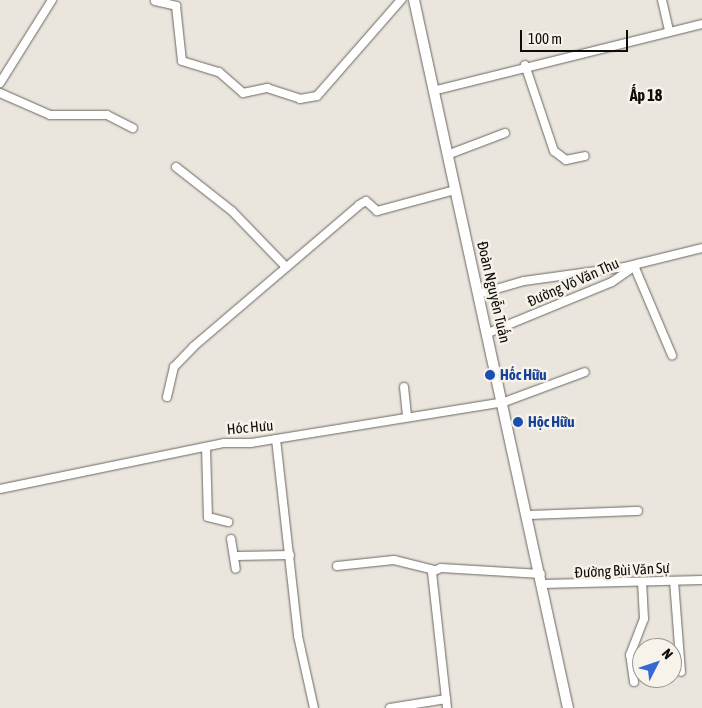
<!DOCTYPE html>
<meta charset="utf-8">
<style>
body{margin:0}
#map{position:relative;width:702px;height:708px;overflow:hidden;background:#eae5dd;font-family:"Asap Condensed",sans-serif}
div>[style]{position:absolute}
.roads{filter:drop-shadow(0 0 1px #6b6660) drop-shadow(0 0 1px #6b6660)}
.street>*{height:8px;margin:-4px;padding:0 4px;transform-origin:4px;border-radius:4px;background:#fff}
.secondary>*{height:10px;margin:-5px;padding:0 5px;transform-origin:5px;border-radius:5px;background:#fff}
.dots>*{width:14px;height:14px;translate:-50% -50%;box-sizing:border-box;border:2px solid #f7f2ea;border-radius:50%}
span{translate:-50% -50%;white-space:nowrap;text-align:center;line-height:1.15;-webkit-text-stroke:5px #f7f2ea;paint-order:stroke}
.street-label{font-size:15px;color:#0d0c09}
.transit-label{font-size:15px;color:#164399;font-weight:700}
.left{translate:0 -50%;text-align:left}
.neighbourhood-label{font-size:16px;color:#0d0c09;font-weight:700}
.north{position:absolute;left:632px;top:638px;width:50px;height:50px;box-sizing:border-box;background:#f7f2ea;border:1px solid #999690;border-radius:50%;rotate:49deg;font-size:14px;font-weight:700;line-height:20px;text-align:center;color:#0d0c09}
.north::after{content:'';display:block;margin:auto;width:18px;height:22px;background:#3667d7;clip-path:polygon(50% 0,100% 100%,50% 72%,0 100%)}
.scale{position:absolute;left:520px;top:30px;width:108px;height:22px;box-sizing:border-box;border:2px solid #0d0c09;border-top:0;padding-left:6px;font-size:15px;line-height:18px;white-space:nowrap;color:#0d0c09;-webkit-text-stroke:4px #f7f2ea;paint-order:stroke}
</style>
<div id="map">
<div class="roads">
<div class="street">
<div style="left:662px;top:0;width:32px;rotate:77deg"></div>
<div style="left:155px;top:1px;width:22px;rotate:13deg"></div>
<div style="left:176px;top:6px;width:55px;rotate:83.8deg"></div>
<div style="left:182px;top:61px;width:39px;rotate:17deg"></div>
<div style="left:219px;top:72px;width:32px;rotate:41deg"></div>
<div style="left:243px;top:93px;width:25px;rotate:-12deg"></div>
<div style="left:267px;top:88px;width:35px;rotate:18deg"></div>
<div style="left:300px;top:99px;width:17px;rotate:-10deg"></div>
<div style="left:317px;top:96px;width:128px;rotate:-48.8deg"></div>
<div style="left:525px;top:65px;width:91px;rotate:71.4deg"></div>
<div style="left:554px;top:151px;width:15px;rotate:37deg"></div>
<div style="left:566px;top:160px;width:19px;rotate:-12deg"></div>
<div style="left:0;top:83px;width:98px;rotate:-57.9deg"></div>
<div style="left:433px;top:91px;width:277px;rotate:-14deg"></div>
<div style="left:0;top:93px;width:55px;rotate:23.7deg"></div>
<div style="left:50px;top:115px;width:57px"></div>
<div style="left:107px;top:115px;width:29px;rotate:27deg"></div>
<div style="left:447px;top:155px;width:62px;rotate:-20.8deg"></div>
<div style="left:176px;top:167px;width:71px;rotate:38.2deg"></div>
<div style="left:232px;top:211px;width:78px;rotate:46deg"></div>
<div style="left:635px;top:268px;width:95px;rotate:67deg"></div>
<div style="left:479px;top:294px;width:47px;rotate:-16.1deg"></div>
<div style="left:524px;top:281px;width:102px;rotate:-7.9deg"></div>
<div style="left:625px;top:267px;width:79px;rotate:-13.9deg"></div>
<div style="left:488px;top:333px;width:134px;rotate:-22.4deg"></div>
<div style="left:612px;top:282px;width:32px;rotate:-35deg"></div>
<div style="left:404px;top:387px;width:30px;rotate:84deg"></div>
<div style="left:167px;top:397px;width:31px;rotate:-77deg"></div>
<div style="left:174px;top:367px;width:28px;rotate:-46deg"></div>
<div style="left:193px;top:347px;width:218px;rotate:-40.5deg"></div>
<div style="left:359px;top:205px;width:8px;rotate:-30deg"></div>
<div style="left:366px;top:201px;width:15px;rotate:42deg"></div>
<div style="left:377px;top:211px;width:81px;rotate:-15.1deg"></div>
<div style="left:276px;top:439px;width:198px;rotate:83.6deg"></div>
<div style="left:298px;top:636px;width:74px;rotate:77.5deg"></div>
<div style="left:206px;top:447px;width:70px;rotate:88.4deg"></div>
<div style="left:208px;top:517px;width:21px;rotate:14deg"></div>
<div style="left:0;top:489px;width:229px;rotate:-11.6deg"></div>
<div style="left:224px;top:443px;width:27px"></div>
<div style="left:251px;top:443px;width:256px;rotate:-9.2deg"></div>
<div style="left:504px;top:402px;width:86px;rotate:-20.3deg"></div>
<div style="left:527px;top:515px;width:111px;rotate:-2.1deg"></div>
<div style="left:231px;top:539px;width:30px;rotate:81deg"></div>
<div style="left:236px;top:556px;width:54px;rotate:-1.1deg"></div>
<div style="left:337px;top:566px;width:57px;rotate:-6deg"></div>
<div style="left:394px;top:560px;width:41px;rotate:14deg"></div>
<div style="left:674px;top:581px;width:91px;rotate:85.6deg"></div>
<div style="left:543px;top:584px;width:159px;rotate:-1.4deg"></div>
<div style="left:634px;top:682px;width:27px;rotate:-98deg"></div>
<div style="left:630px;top:655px;width:39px;rotate:-69deg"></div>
<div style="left:644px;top:619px;width:37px;rotate:-93deg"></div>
<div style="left:390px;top:708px;width:57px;rotate:-9.1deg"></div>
<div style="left:447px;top:708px;width:137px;rotate:-96.3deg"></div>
<div style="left:432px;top:572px;width:10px;rotate:-24deg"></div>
<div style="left:441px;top:568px;width:100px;rotate:3.4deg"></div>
</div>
<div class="secondary">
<div style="left:414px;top:0;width:725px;rotate:77.73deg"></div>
</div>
</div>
<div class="dots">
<div style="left:490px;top:375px;background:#1a4fb4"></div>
<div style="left:518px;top:422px;background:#1a4fb4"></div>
</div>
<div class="street-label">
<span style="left:573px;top:282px;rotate:-24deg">Đường Võ Văn Thu</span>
<span style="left:494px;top:292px;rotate:77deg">Đoàn Nguyễn Tuấn</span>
<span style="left:250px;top:427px;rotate:-5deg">Hóc Hưu</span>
<span style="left:622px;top:570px;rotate:-3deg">Đường Bùi Văn Sự</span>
</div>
<div class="transit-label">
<span class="left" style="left:500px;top:375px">Hốc Hữu</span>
<span class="left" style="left:528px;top:422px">Hộc Hữu</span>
</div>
<div class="neighbourhood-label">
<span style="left:646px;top:95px">Ấp 18</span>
</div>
<div class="north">N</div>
<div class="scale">100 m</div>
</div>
